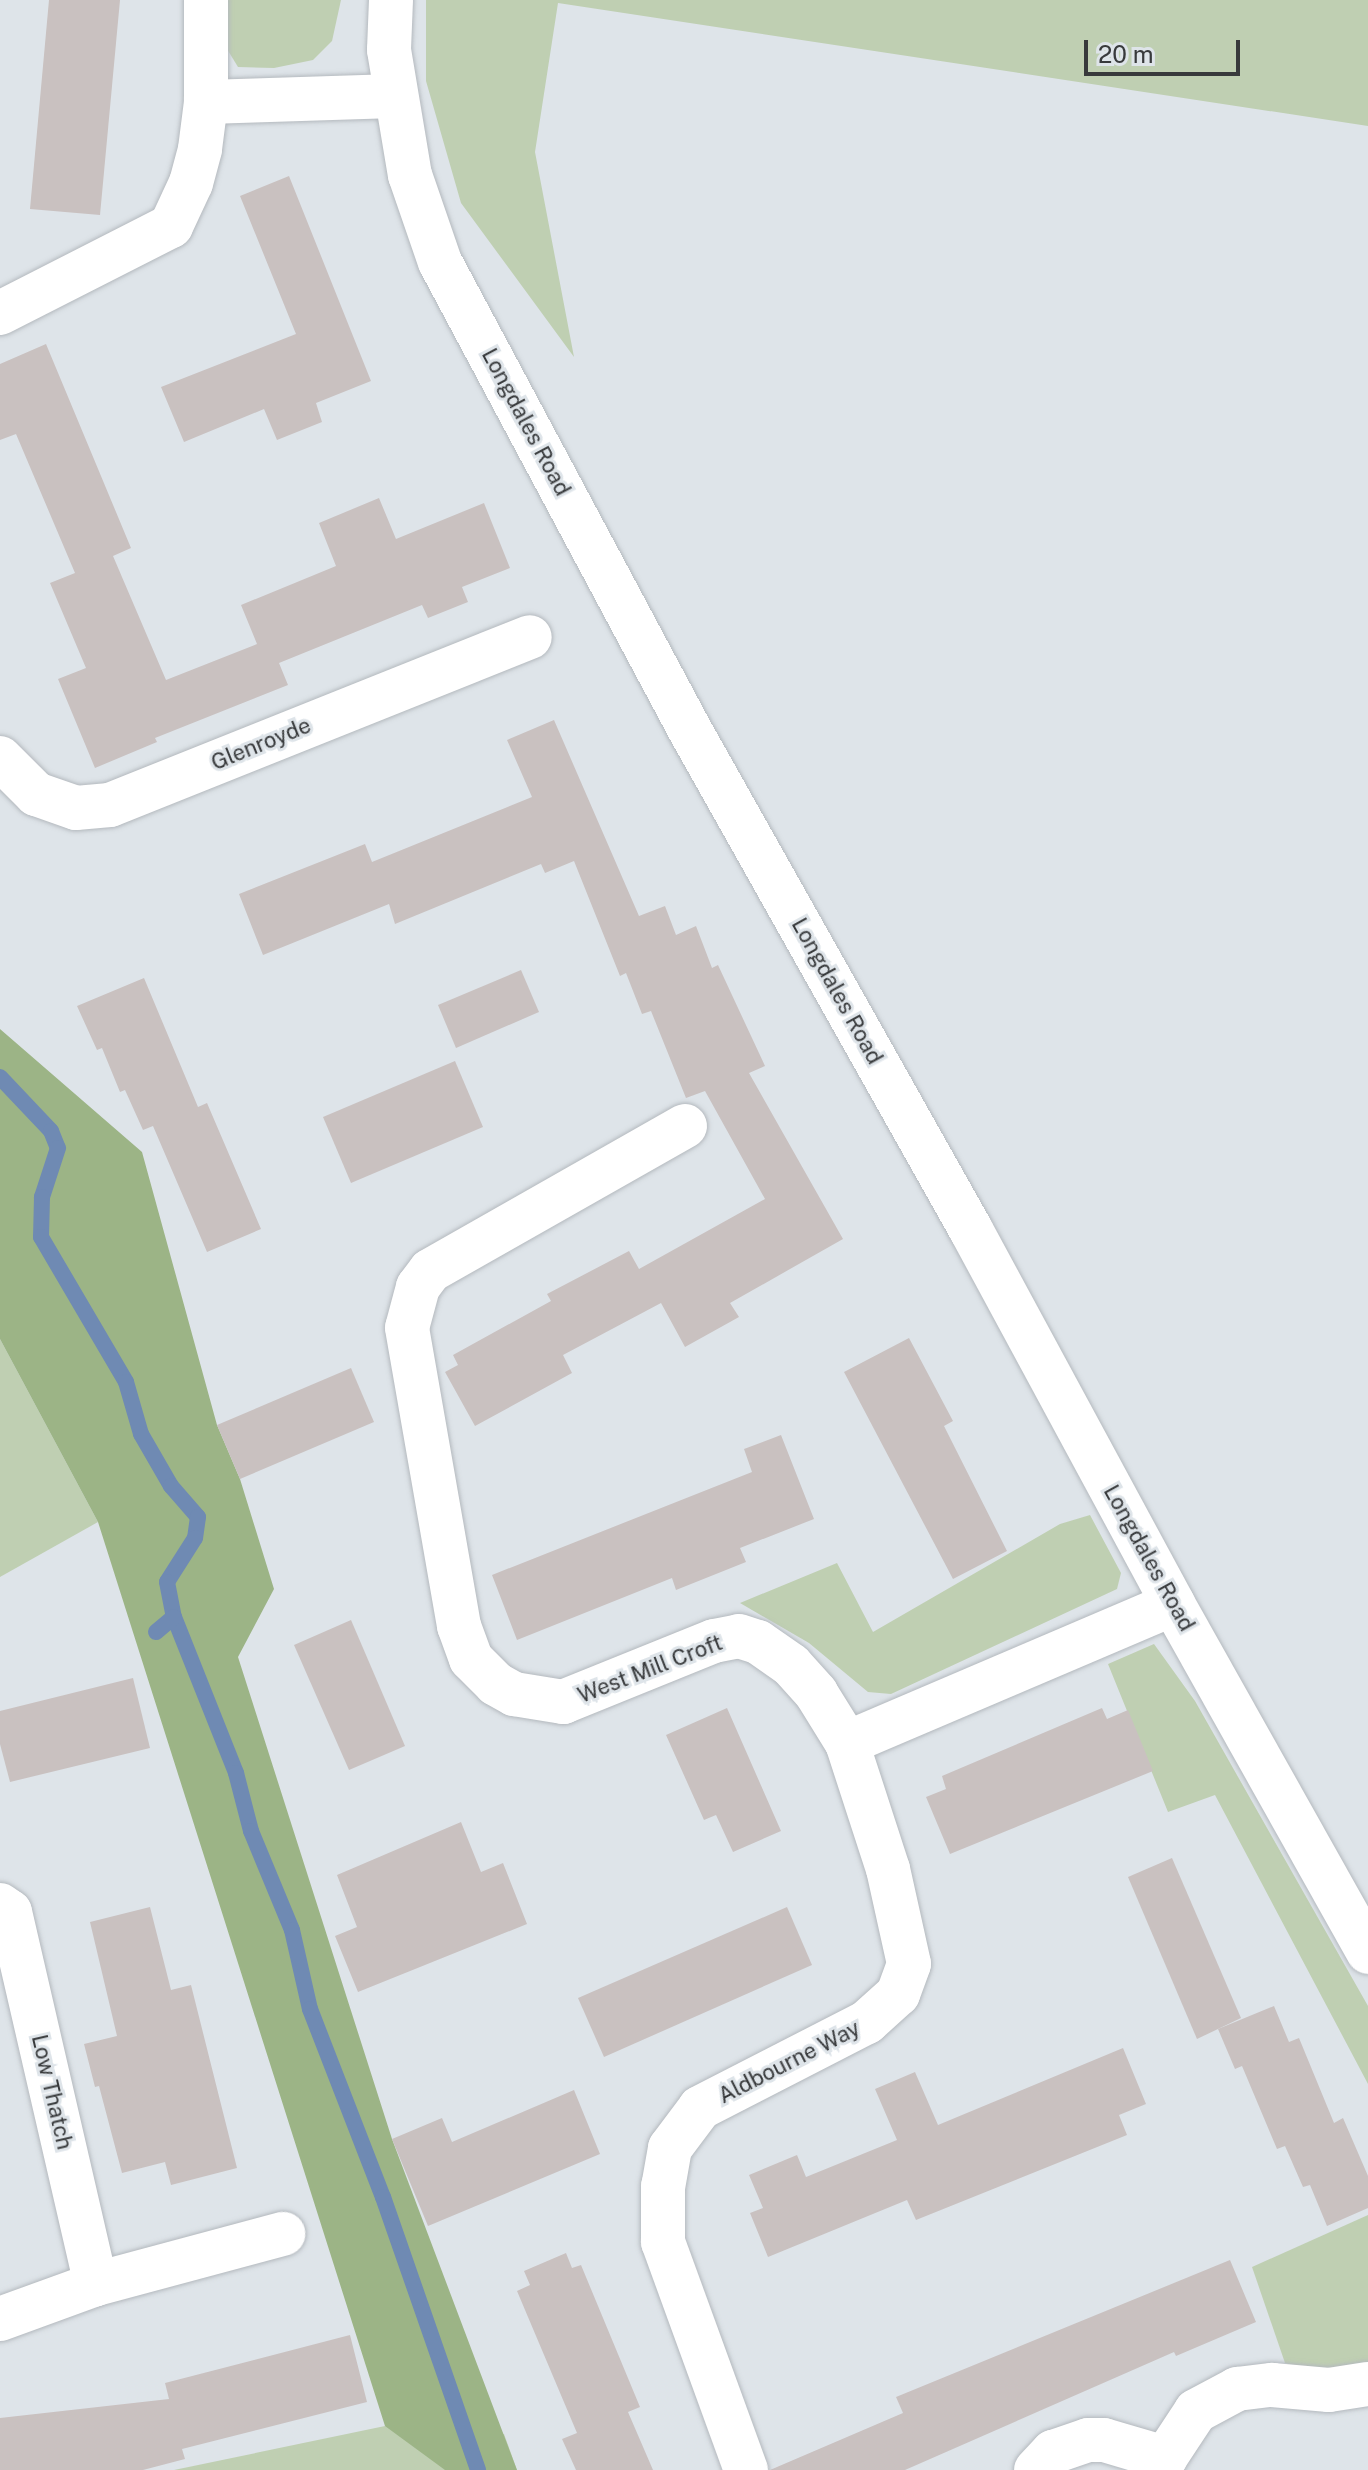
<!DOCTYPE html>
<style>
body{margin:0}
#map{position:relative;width:1368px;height:2470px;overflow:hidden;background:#dee4e9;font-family:"Public Sans",sans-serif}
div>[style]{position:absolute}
.green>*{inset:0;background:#bfcfb2}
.forest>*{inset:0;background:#9cb486}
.stream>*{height:16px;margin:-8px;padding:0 8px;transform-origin:8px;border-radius:8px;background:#6f8ab3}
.building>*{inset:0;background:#c9c1c0}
.roads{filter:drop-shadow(0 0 2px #b4b9be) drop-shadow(0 0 2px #b4b9be)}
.minor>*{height:44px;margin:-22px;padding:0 22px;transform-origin:22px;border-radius:22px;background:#fff}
span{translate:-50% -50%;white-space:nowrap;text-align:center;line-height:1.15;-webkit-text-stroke:6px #dee4e9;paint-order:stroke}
.street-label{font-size:22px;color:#383a3c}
.scale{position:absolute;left:1084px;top:40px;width:156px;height:36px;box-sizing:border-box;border:4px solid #383a3c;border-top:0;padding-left:10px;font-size:24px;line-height:28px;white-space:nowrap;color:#383a3c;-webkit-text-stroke:6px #dee4e9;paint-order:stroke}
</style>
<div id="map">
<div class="green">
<div style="clip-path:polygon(226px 0,341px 0,332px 41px,313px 60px,274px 68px,238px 67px,227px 49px)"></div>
<div style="clip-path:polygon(426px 0,1368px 0,1368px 126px,558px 3px,535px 152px,574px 357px,461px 203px,426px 81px)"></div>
<div style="clip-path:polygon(0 1339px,98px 1522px,0 1577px)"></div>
<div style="clip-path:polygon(1090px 1515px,1121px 1573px,1117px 1589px,891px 1694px,868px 1692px,809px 1643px,740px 1603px,837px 1563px,873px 1632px,1060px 1524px)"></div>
<div style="clip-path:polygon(1154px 1644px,1195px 1701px,1368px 2006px,1368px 2084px,1215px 1795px,1168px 1812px,1108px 1664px)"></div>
<div style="clip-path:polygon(1368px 2215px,1368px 2366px,1331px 2375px,1285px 2363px,1252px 2267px)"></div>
<div style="clip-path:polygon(385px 2426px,504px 2434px,517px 2470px,174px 2470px)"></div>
</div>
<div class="forest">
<div style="clip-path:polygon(0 1029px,142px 1152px,217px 1425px,240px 1479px,274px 1589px,238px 1657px,392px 2139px,517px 2470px,445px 2470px,385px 2426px,98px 1522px,0 1339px)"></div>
</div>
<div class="stream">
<div style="left:0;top:1077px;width:74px;rotate:46.6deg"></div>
<div style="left:51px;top:1131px;width:18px;rotate:68deg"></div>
<div style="left:58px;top:1148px;width:52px;rotate:108.1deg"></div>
<div style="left:42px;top:1197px;width:40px;rotate:91.4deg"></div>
<div style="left:41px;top:1237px;width:168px;rotate:59.6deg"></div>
<div style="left:126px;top:1382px;width:54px;rotate:73.9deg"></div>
<div style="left:141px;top:1434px;width:60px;rotate:60deg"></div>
<div style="left:171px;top:1486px;width:41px;rotate:48.9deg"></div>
<div style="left:198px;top:1517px;width:21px;rotate:98deg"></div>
<div style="left:195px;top:1538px;width:52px;rotate:122.5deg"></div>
<div style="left:167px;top:1582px;width:36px;rotate:79deg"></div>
<div style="left:174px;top:1617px;width:168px;rotate:68.3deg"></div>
<div style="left:236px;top:1773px;width:60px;rotate:75.5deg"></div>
<div style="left:251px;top:1831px;width:107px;rotate:67.5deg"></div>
<div style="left:292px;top:1930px;width:81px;rotate:77.2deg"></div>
<div style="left:310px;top:2009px;width:202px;rotate:68.8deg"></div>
<div style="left:383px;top:2197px;width:289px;rotate:70.8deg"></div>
<div style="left:156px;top:1632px;width:23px;rotate:-40deg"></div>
</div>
<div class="building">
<div style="clip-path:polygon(49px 0,120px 0,100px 215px,30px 209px)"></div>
<div style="clip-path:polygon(289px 176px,371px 381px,316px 403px,322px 422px,277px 440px,264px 409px,184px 442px,161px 387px,296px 334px,240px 196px)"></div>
<div style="clip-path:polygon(46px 344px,131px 548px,113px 556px,166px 680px,257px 644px,241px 605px,336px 566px,319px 523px,379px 498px,396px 539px,484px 503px,510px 568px,462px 587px,468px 602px,428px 618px,422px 605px,279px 663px,288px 685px,155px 738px,157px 742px,95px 768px,58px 679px,86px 668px,50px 583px,75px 573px,16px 434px,0 440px,0 364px)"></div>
<div style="clip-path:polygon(554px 720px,639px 916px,665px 906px,676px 935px,696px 926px,712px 968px,718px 965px,765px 1066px,749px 1073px,843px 1239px,730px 1303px,739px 1317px,685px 1347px,661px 1303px,563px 1355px,572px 1373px,475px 1426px,445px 1372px,458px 1365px,453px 1355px,551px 1301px,547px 1294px,629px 1251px,639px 1269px,765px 1199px,705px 1091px,686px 1098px,651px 1011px,642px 1014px,626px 973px,620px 976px,574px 861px,545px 873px,541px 864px,395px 924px,389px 904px,263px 955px,239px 894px,365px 844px,372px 862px,532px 797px,507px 740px)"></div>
<div style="clip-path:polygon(521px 970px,539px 1012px,456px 1048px,438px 1005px)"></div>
<div style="clip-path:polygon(144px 978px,198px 1107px,207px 1103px,261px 1229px,207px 1252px,153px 1126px,143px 1130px,125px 1090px,120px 1092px,102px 1048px,97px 1050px,77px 1006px)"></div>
<div style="clip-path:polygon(455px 1061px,483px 1127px,351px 1183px,323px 1117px)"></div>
<div style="clip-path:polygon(909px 1338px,953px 1421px,944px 1426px,1007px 1551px,953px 1579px,844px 1372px)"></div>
<div style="clip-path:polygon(351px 1368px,374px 1422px,240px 1479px,217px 1425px)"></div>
<div style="clip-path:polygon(781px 1435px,814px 1519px,740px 1548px,746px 1562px,676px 1590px,672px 1578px,517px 1640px,492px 1575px,752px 1472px,744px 1449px)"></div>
<div style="clip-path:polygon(351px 1620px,405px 1746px,349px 1770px,294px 1645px)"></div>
<div style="clip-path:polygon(133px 1678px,150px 1748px,10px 1782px,0 1744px,0 1711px)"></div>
<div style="clip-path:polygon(727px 1708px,781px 1831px,733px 1852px,716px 1815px,704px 1820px,666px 1735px)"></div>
<div style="clip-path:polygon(1102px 1708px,1107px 1719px,1128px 1710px,1153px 1771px,950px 1854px,926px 1797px,946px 1789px,942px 1776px)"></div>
<div style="clip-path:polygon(461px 1822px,481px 1872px,503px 1863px,527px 1924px,358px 1992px,335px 1936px,357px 1927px,337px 1875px)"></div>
<div style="clip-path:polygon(1172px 1858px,1241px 2018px,1197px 2039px,1128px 1877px)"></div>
<div style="clip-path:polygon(150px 1907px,171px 1990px,191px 1985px,237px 2168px,171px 2185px,165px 2162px,122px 2173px,99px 2086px,95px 2087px,84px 2044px,117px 2036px,90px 1922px)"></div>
<div style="clip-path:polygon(787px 1907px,812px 1965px,604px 2057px,578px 1998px)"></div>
<div style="clip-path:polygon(1274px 2006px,1289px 2042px,1299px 2038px,1334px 2123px,1343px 2118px,1368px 2176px,1368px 2208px,1327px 2226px,1310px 2185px,1303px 2187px,1285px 2146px,1277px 2149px,1242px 2066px,1235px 2069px,1218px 2029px)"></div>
<div style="clip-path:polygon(1123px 2048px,1146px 2104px,1119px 2115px,1127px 2135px,916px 2220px,907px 2200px,768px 2257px,750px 2213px,763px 2208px,749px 2175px,797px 2155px,806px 2177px,897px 2140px,875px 2089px,915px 2072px,938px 2125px)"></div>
<div style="clip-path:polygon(574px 2090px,600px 2154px,428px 2226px,392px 2139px,442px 2118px,452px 2142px)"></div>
<div style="clip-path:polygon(566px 2253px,572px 2268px,581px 2265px,640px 2407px,628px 2412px,653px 2470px,576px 2470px,562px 2439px,577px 2433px,517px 2291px,530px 2285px,524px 2271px)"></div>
<div style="clip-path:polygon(1230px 2260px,1256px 2322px,1176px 2356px,1174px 2352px,905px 2470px,770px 2470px,903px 2413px,896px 2397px)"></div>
<div style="clip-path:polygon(350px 2335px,367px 2402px,182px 2449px,185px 2459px,143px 2470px,0 2470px,0 2418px,169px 2399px,165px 2383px)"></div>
</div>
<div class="roads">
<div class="minor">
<div style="left:391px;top:0;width:50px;rotate:92.3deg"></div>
<div style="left:389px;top:50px;width:127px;rotate:80.5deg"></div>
<div style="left:410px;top:175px;width:92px;rotate:71deg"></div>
<div style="left:440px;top:262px;width:533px;rotate:61.9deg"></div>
<div style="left:691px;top:732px;width:571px;rotate:60.65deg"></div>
<div style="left:971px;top:1230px;width:425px;rotate:61.6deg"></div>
<div style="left:1173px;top:1604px;width:399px;rotate:60.7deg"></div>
<div style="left:206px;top:102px;width:102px;rotate:-90deg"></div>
<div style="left:0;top:313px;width:192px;rotate:-27deg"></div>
<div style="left:171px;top:226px;width:47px;rotate:-65.1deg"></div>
<div style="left:191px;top:183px;width:35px;rotate:-75deg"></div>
<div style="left:200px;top:149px;width:47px;rotate:-82.7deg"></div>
<div style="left:206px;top:102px;width:190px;rotate:-1.8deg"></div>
<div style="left:0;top:758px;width:51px;rotate:45deg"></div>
<div style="left:36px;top:794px;width:42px;rotate:19.3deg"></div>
<div style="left:76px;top:808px;width:34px;rotate:-5deg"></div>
<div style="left:110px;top:805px;width:452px;rotate:-21.8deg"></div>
<div style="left:685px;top:1126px;width:293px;rotate:150.4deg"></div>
<div style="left:430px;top:1271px;width:20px;rotate:127deg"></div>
<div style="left:418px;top:1287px;width:42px;rotate:105deg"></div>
<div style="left:407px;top:1328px;width:303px;rotate:80.1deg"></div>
<div style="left:459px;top:1626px;width:35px;rotate:70deg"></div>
<div style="left:471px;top:1659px;width:35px;rotate:45deg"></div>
<div style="left:496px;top:1684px;width:21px;rotate:29deg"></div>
<div style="left:514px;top:1694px;width:50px;rotate:9.3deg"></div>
<div style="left:563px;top:1702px;width:163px;rotate:-22deg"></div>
<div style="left:714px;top:1641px;width:25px;rotate:-11deg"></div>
<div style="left:739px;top:1636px;width:20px;rotate:18deg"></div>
<div style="left:758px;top:1642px;width:40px;rotate:34.9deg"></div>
<div style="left:791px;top:1665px;width:38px;rotate:48deg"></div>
<div style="left:816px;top:1693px;width:59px;rotate:58.2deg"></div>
<div style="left:847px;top:1743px;width:133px;rotate:72deg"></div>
<div style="left:888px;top:1869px;width:97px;rotate:77.5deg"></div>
<div style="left:909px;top:1964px;width:32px;rotate:110deg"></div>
<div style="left:898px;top:1994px;width:42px;rotate:137.9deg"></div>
<div style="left:867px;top:2022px;width:188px;rotate:152.8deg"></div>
<div style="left:700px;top:2108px;width:50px;rotate:126.9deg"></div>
<div style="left:670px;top:2148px;width:39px;rotate:100deg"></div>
<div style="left:663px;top:2186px;width:56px;rotate:90deg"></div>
<div style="left:663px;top:2242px;width:243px;rotate:70deg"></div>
<div style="left:847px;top:1743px;width:354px;rotate:-23.1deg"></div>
<div style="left:0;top:1905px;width:12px;rotate:35deg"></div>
<div style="left:10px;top:1912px;width:382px;rotate:77deg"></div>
<div style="left:0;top:2319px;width:102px;rotate:-20deg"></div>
<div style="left:96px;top:2284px;width:194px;rotate:-15deg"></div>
<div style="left:1036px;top:2470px;width:25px;rotate:-47deg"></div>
<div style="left:1053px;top:2452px;width:37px;rotate:-19deg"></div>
<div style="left:1088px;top:2440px;width:16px"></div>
<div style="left:1104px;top:2440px;width:64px;rotate:16.4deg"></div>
<div style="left:1165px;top:2458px;width:56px;rotate:-56.6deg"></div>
<div style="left:1196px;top:2411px;width:47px;rotate:-28.2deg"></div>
<div style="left:1237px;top:2389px;width:35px;rotate:-7deg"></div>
<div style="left:1272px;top:2385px;width:57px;rotate:5deg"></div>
<div style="left:1329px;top:2390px;width:39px;rotate:-9deg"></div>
</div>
</div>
<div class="street-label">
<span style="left:526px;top:422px;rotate:62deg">Longdales Road</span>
<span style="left:261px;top:744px;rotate:-22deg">Glenroyde</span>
<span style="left:837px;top:991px;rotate:61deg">Longdales Road</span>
<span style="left:1149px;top:1558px;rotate:61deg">Longdales Road</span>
<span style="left:650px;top:1669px;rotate:-21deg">West Mill Croft</span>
<span style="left:789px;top:2062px;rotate:-27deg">Aldbourne Way</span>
<span style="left:52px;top:2092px;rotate:77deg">Low Thatch</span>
</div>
<div class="scale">20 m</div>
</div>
